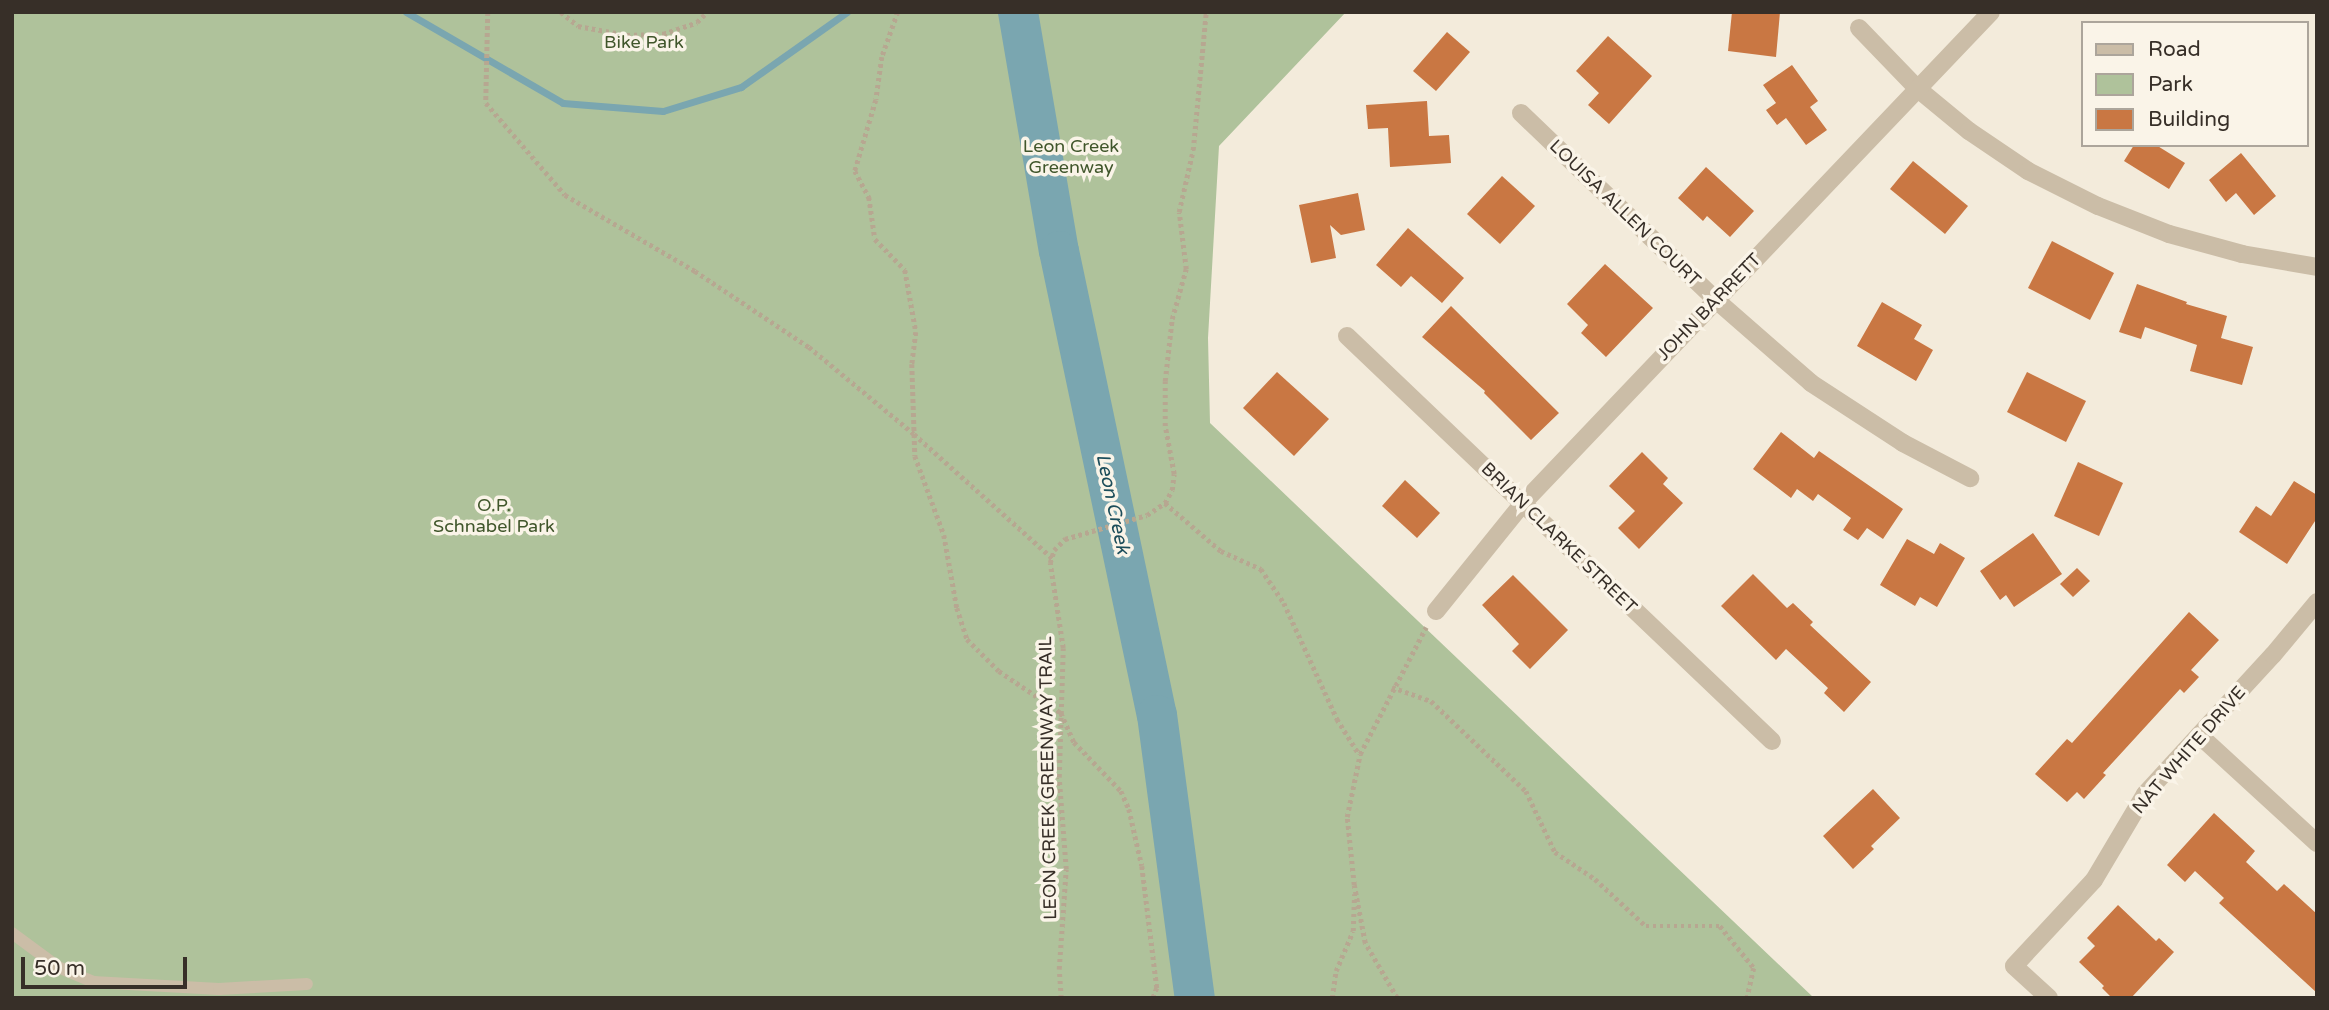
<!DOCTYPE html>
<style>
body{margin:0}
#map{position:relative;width:2329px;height:1010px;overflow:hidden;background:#f3ebdb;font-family:"Varela Round",sans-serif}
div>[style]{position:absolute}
.green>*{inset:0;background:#afc29b}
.stream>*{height:7px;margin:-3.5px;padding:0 3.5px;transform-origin:3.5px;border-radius:3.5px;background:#7aa6b0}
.river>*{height:40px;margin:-20px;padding:0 20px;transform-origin:20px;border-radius:20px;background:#7aa6b0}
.building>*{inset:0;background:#c97743}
.path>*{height:4.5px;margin-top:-2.25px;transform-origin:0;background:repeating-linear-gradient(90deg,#b7a791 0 3.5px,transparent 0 7px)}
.service>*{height:12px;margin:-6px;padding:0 6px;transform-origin:6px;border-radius:6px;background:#cbbda7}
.minor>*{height:18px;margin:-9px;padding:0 9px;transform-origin:9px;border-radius:9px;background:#cbbda7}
span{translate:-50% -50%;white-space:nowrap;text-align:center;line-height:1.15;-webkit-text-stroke:7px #faf4e8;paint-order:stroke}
.park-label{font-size:18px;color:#40562b}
.street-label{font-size:18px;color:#372f28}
.water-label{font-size:19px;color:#1c4d5a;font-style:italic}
.frame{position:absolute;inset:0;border:14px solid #372f28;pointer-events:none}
.legend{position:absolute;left:2081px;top:21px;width:228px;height:126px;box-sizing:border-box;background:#faf4e8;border:2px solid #aca59b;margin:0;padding:9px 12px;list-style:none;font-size:21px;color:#372f28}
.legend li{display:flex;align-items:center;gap:14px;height:35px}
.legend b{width:35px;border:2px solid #aca59b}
.scale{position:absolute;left:21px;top:957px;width:166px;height:32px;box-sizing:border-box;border:4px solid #372f28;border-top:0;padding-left:9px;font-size:21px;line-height:24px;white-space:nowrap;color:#372f28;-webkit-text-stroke:5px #faf4e8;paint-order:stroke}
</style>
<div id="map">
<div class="green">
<div style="clip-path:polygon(12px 12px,1346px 12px,1219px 146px,1208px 338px,1210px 423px,1814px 998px,12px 998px)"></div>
</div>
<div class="stream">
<div style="left:406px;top:12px;width:181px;rotate:30.1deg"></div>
<div style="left:563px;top:103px;width:100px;rotate:4.6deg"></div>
<div style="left:663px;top:111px;width:82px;rotate:-17.1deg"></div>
<div style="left:741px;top:87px;width:130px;rotate:-35.3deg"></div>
</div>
<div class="river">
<div style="left:1018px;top:12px;width:242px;rotate:80.3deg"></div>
<div style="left:1059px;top:251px;width:474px;rotate:78.1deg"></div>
<div style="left:1157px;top:715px;width:286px;rotate:82.4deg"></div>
</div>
<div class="building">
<div style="clip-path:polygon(1732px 12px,1780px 12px,1776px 57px,1728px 51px)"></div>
<div style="clip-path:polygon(1447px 32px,1470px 52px,1436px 91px,1413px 71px)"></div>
<div style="clip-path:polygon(1608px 36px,1652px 76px,1609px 124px,1588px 105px,1599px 93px,1576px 71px)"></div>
<div style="clip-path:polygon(1792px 65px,1818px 101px,1810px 107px,1827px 130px,1806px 145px,1786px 118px,1777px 125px,1766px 110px,1776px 103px,1763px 85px)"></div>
<div style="clip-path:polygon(1427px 101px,1429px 136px,1449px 135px,1451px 163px,1390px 167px,1388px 128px,1368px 129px,1366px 105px)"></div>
<div style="clip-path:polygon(2134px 145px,2156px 145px,2185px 163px,2169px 189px,2124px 161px)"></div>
<div style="clip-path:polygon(2241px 153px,2276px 196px,2254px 215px,2236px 193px,2226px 202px,2209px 180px)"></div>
<div style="clip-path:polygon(1913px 161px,1968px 206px,1945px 234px,1890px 189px)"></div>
<div style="clip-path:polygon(1706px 167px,1754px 211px,1730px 237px,1707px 216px,1703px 221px,1678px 198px)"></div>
<div style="clip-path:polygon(1502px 176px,1535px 206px,1500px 244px,1467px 214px)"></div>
<div style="clip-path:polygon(1358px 193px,1365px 230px,1341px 235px,1330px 225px,1336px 258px,1311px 263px,1299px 205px)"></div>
<div style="clip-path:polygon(1408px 228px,1464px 278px,1442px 303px,1411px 276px,1401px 287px,1376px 265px)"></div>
<div style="clip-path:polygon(2052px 241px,2114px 273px,2090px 320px,2028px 288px)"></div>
<div style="clip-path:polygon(1605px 264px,1653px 308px,1606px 357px,1581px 333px,1588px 325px,1567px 304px)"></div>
<div style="clip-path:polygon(2137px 284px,2187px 302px,2186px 304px,2227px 316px,2221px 338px,2253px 347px,2242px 385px,2190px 371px,2197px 345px,2145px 327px,2141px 339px,2119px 332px)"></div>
<div style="clip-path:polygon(1882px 302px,1922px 325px,1914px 339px,1933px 350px,1916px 381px,1857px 346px)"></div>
<div style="clip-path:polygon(1451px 306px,1559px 413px,1531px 440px,1484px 393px,1485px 391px,1422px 337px)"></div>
<div style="clip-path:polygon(1277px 372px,1329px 419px,1294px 456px,1243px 408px)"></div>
<div style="clip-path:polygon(2027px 372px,2086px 401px,2066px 442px,2007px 412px)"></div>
<div style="clip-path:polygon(1781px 432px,1814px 458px,1819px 451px,1903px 509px,1883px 539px,1867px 528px,1858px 540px,1843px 530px,1851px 518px,1818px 494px,1813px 501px,1797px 489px,1791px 498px,1753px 469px)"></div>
<div style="clip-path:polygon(1642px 452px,1668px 478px,1663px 484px,1683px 503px,1639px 549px,1618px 528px,1635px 511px,1609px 486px)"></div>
<div style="clip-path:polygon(2078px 462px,2123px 483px,2099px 536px,2054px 516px)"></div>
<div style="clip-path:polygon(1405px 480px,1440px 513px,1417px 538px,1382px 506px)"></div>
<div style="clip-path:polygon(2294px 481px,2317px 495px,2317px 518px,2287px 564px,2239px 532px,2256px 506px,2271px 516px)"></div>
<div style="clip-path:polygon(2033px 533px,2062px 574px,2014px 607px,2006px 595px,2000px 600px,1980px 571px)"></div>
<div style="clip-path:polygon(1907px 539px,1934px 554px,1940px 543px,1965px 558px,1937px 607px,1920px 597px,1915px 606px,1880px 585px)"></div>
<div style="clip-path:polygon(2077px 568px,2090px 581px,2073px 597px,2060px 584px)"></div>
<div style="clip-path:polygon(1753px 574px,1787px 608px,1793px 603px,1813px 622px,1810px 625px,1871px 682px,1844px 712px,1824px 693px,1828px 688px,1786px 649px,1776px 660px,1721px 606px)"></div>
<div style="clip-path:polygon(1513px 575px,1568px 630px,1530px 669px,1512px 651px,1519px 644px,1482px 605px)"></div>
<div style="clip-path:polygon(2189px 612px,2219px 640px,2191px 670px,2199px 677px,2184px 693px,2180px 689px,2103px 773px,2106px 775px,2084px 799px,2077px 792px,2067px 802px,2035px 774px,2067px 739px,2072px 743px)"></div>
<div style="clip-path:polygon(1873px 789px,1900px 818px,1871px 846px,1874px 849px,1853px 869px,1823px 836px)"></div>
<div style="clip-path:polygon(2214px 813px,2255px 851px,2246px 862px,2277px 891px,2284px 884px,2317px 914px,2317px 993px,2219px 903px,2224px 898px,2195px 871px,2185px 882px,2167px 865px)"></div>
<div style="clip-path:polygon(2118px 905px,2156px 941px,2159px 938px,2174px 952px,2131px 998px,2112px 998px,2102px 988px,2104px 986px,2079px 962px,2095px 946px,2087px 938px)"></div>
</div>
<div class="path">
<div style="left:488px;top:12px;width:91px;rotate:91.3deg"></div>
<div style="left:486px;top:103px;width:121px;rotate:49.3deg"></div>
<div style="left:565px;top:195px;width:151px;rotate:30.3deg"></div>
<div style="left:695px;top:271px;width:137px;rotate:33.7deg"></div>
<div style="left:809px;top:347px;width:136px;rotate:39.6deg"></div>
<div style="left:914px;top:434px;width:186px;rotate:41.9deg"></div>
<div style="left:561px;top:12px;width:22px;rotate:39deg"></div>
<div style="left:578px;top:26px;width:50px;rotate:10.4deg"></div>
<div style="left:627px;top:35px;width:36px;rotate:-2deg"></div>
<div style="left:663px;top:34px;width:36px;rotate:-19deg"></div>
<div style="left:697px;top:22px;width:14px;rotate:-45deg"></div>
<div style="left:898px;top:12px;width:48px;rotate:109.6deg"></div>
<div style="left:882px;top:57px;width:43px;rotate:97.9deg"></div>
<div style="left:876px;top:100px;width:74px;rotate:106.5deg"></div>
<div style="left:855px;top:171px;width:30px;rotate:62deg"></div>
<div style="left:869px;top:197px;width:42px;rotate:81.9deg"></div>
<div style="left:875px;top:239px;width:43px;rotate:45.9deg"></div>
<div style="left:905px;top:270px;width:63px;rotate:79.9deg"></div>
<div style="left:916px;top:332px;width:32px;rotate:97deg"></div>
<div style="left:912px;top:364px;width:92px;rotate:88.1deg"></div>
<div style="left:915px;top:456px;width:84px;rotate:69.8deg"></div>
<div style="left:944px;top:535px;width:74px;rotate:79.9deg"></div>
<div style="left:957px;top:608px;width:33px;rotate:72deg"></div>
<div style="left:967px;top:639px;width:45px;rotate:45deg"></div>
<div style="left:999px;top:671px;width:75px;rotate:34.1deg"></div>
<div style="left:1061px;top:713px;width:32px;rotate:66deg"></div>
<div style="left:1074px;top:742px;width:68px;rotate:46.2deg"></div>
<div style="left:1121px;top:791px;width:20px;rotate:66deg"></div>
<div style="left:1129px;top:809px;width:58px;rotate:77.2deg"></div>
<div style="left:1142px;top:866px;width:123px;rotate:83deg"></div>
<div style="left:1157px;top:988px;width:11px;rotate:112deg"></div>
<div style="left:1165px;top:503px;width:74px;rotate:40.6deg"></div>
<div style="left:1221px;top:551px;width:44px;rotate:24.2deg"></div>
<div style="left:1261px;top:569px;width:41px;rotate:55.9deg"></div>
<div style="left:1284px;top:603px;width:128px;rotate:65.4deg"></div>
<div style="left:1337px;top:719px;width:41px;rotate:57.8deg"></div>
<div style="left:1392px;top:687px;width:41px;rotate:19.7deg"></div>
<div style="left:1431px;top:701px;width:131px;rotate:43.5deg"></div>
<div style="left:1526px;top:791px;width:68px;rotate:64.6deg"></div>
<div style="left:1555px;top:852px;width:48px;rotate:34deg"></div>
<div style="left:1595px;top:879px;width:69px;rotate:42.7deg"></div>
<div style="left:1646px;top:926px;width:74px"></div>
<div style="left:1720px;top:926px;width:54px;rotate:51deg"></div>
<div style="left:1754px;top:968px;width:31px;rotate:103deg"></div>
<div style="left:1061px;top:998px;width:29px;rotate:-94deg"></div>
<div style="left:1059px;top:969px;width:100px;rotate:-86deg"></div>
<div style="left:1066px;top:869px;width:92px;rotate:-94.4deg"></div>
<div style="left:1059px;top:777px;width:129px;rotate:-88.2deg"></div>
<div style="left:1063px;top:648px;width:86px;rotate:-98.7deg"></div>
<div style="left:1050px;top:563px;width:14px;rotate:-73deg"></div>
<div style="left:1054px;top:550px;width:16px;rotate:-45deg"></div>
<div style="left:1065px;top:539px;width:85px;rotate:-16.3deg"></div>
<div style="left:1147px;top:515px;width:22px;rotate:-34deg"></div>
<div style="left:1165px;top:503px;width:15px;rotate:-62deg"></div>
<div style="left:1172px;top:490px;width:16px;rotate:-83deg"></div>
<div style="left:1174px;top:474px;width:49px;rotate:-100.6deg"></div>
<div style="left:1165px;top:426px;width:45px;rotate:-90deg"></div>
<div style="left:1165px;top:381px;width:62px;rotate:-83.6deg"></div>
<div style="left:1172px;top:319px;width:52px;rotate:-74.4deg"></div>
<div style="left:1186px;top:269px;width:57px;rotate:-97deg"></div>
<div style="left:1179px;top:212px;width:64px;rotate:-77.3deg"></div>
<div style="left:1193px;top:150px;width:139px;rotate:-84.6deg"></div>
<div style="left:1332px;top:998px;width:27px;rotate:-82deg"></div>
<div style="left:1336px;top:971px;width:43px;rotate:-67deg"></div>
<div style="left:1353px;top:931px;width:37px;rotate:-88deg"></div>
<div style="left:1397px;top:998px;width:64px;rotate:-120.2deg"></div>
<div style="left:1365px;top:943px;width:59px;rotate:-100.7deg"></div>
<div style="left:1354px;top:885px;width:68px;rotate:-95.9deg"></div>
<div style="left:1347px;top:817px;width:64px;rotate:-78.3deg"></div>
<div style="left:1360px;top:754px;width:143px;rotate:-62.5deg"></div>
</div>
<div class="service">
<div style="left:12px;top:933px;width:57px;rotate:36.5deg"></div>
<div style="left:58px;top:967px;width:38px;rotate:23deg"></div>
<div style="left:93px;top:982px;width:126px;rotate:3.2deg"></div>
<div style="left:219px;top:989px;width:88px;rotate:-3.3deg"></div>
</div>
<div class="minor">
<div style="left:1859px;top:28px;width:85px;rotate:46deg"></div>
<div style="left:1918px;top:89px;width:66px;rotate:39.5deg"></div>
<div style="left:1969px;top:131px;width:71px;rotate:34.1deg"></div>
<div style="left:2028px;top:171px;width:78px;rotate:26.6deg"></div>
<div style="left:2098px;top:206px;width:76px;rotate:21.5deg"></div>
<div style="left:2169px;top:234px;width:76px;rotate:15.3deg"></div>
<div style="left:2242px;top:254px;width:76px;rotate:9.8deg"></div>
<div style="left:1521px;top:113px;width:270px;rotate:43.8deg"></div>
<div style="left:1716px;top:300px;width:126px;rotate:41.1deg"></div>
<div style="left:1811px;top:383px;width:110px;rotate:33.1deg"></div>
<div style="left:1903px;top:443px;width:76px;rotate:27.6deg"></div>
<div style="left:1347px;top:336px;width:587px;rotate:43.62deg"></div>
<div style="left:1436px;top:611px;width:139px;rotate:-51.1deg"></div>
<div style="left:1523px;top:503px;width:678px;rotate:-46.37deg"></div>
<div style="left:2199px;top:735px;width:160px;rotate:42.5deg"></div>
<div style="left:2049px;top:998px;width:47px;rotate:-137.6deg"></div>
<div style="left:2014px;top:966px;width:117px;rotate:-47.1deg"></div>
<div style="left:2094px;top:880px;width:100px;rotate:-59.3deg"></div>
<div style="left:2145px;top:794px;width:189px;rotate:-47.4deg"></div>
<div style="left:2273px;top:655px;width:69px;rotate:-50.3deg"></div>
</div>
<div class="park-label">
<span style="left:644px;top:42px">Bike Park</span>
<span style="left:1071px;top:157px">Leon Creek<br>Greenway</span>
<span style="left:494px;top:516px">O.P.<br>Schnabel Park</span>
</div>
<div class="street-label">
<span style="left:1625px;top:213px;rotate:44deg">LOUISA ALLEN COURT</span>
<span style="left:1709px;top:307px;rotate:-46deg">JOHN BARRETT</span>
<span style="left:1559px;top:538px;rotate:44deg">BRIAN CLARKE STREET</span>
<span style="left:2189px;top:750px;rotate:-49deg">NAT WHITE DRIVE</span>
<span style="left:1048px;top:778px;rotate:-91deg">LEON CREEK GREENWAY TRAIL</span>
</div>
<div class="water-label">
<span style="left:1112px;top:504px;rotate:78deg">Leon Creek</span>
</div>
<div class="frame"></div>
<ul class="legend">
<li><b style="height:9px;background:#cbbda7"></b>Road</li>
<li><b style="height:19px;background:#afc29b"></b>Park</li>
<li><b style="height:19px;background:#c97743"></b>Building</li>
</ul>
<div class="scale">50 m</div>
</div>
